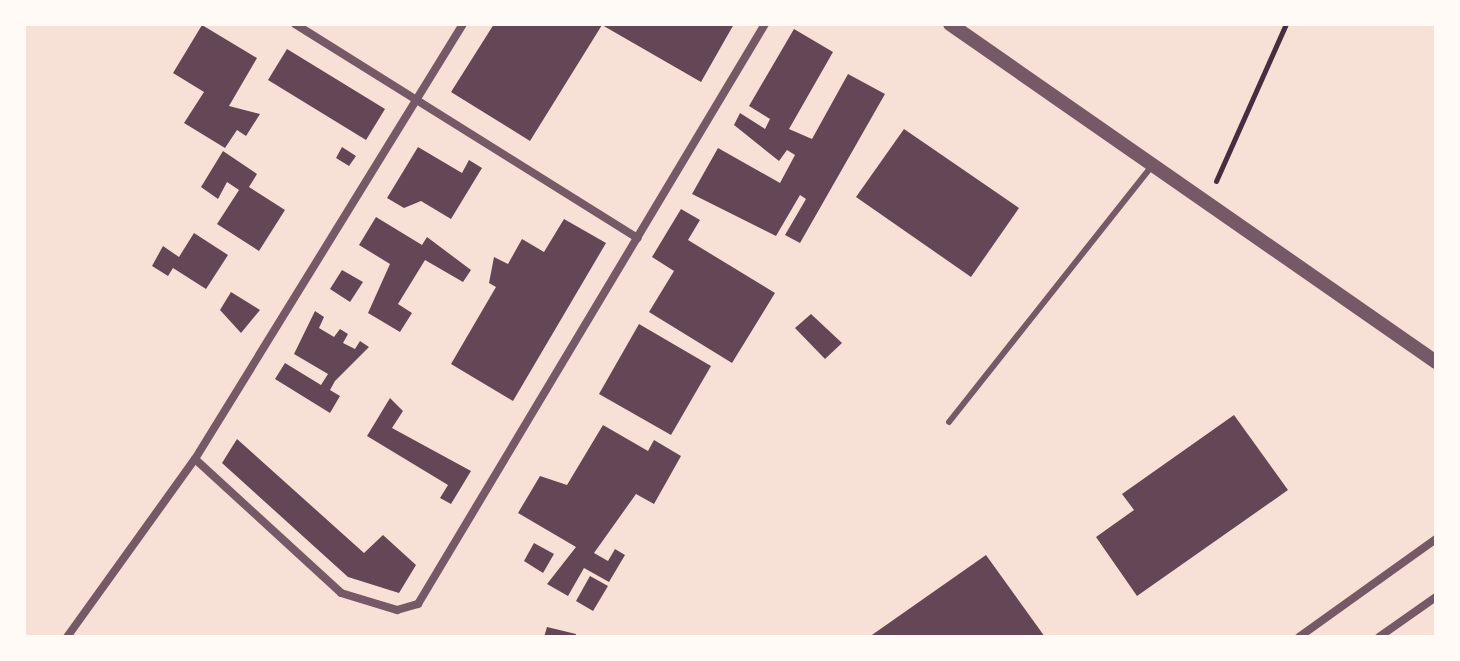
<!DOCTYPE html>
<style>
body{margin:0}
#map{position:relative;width:1460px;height:661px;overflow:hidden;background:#f7e1d7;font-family:Quicksand,sans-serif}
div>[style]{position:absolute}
.building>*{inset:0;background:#644757}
.path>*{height:5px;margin:-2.5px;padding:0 2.5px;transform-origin:2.5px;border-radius:2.5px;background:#4a2c40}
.service>*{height:6px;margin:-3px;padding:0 3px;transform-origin:3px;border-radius:3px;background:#755966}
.minor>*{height:8px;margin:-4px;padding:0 4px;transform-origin:4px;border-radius:4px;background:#755966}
.tertiary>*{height:14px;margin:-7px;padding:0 7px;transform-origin:7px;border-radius:7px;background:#755966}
span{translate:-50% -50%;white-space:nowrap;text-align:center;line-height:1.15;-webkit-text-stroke:7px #fffaf5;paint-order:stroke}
.frame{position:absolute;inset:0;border:26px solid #fffaf5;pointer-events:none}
</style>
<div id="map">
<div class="building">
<div style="clip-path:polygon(494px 24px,734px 24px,701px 82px,602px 25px,530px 141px,451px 92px)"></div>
<div style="clip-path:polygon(202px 25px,257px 58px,229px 106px,260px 114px,246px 136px,237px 130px,225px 148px,184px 123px,204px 92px,173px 73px)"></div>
<div style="clip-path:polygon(794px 29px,833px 52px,789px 129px,812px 139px,848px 74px,885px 94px,800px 243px,785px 235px,806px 199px,800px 195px,776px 236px,692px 194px,718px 148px,780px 183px,795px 155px,787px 150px,779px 161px,734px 125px,740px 113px,765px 129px,770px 119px,749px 106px)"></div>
<div style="clip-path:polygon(287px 49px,385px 109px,366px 140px,268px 80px)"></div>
<div style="clip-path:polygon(904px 129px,1019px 208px,971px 277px,856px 197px)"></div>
<div style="clip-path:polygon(342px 147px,356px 156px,349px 166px,336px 158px)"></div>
<div style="clip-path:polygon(418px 147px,462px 173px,469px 160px,482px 168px,451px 219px,421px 201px,404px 208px,387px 198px)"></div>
<div style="clip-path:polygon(223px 151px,257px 174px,249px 187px,285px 210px,259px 251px,217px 224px,239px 190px,227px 182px,218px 199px,201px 187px)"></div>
<div style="clip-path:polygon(681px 209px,700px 220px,688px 240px,775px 293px,732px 363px,649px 312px,674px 271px,652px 257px)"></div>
<div style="clip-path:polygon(376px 217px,422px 245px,427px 237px,471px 270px,463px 282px,425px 260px,398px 304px,412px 313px,400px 332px,368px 313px,390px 264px,359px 245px)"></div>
<div style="clip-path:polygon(564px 219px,606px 243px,513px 401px,451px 364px,496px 287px,489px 283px,494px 257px,508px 264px,522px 239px,544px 252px)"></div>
<div style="clip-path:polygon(194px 233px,228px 255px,206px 289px,173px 268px,168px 276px,152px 266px,163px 246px,179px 257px)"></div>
<div style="clip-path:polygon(342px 270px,363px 282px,350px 302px,330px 289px)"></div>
<div style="clip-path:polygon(231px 292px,260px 310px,241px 333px,220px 310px)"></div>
<div style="clip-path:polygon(315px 311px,324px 317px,319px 328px,334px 337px,340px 329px,348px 334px,343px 343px,355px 349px,360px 341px,369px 347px,335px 381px,330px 390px,340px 396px,330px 413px,275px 379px,285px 363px,321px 385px,328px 374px,294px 354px)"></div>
<div style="clip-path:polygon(811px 314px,842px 343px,825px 359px,795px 328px)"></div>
<div style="clip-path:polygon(639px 324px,711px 366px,671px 435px,599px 394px)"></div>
<div style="clip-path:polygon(390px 398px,403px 411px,392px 428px,471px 471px,451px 504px,440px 498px,448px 485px,367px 436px)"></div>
<div style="clip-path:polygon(1234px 415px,1288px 490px,1137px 596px,1096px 537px,1134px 510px,1122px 494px)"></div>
<div style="clip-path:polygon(603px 425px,648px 451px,654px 440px,681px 456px,654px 504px,636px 494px,594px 553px,608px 561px,615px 549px,625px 555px,609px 582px,584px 568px,568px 596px,547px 584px,576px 547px,518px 513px,540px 476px,567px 485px)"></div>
<div style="clip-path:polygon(237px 439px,364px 553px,383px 535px,416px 565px,399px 593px,348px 577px,222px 463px)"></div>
<div style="clip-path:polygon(534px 543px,554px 554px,543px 573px,524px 561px)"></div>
<div style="clip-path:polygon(986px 555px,1045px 637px,869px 637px)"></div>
<div style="clip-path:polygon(590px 576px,608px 586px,593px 611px,576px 601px)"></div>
<div style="clip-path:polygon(547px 627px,576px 634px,575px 637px,544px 637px)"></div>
</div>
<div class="path">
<div style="left:1216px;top:181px;width:172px;rotate:-66deg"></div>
</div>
<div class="service">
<div style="left:949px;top:422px;width:328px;rotate:-51.6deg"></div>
</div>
<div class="minor">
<div style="left:295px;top:24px;width:404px;rotate:32deg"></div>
<div style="left:195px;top:459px;width:198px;rotate:42.5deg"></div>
<div style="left:341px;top:593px;width:59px;rotate:16.9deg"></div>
<div style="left:397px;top:610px;width:22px;rotate:-16deg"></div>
<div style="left:418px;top:604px;width:676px;rotate:-59.11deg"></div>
<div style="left:67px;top:637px;width:219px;rotate:-54.3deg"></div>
<div style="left:195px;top:459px;width:511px;rotate:-58.36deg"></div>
<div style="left:1299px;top:637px;width:168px;rotate:-35.6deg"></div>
<div style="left:1379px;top:637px;width:70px;rotate:-35.1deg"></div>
</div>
<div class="tertiary">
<div style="left:950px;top:24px;width:592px;rotate:34.82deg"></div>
</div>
<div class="frame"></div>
</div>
